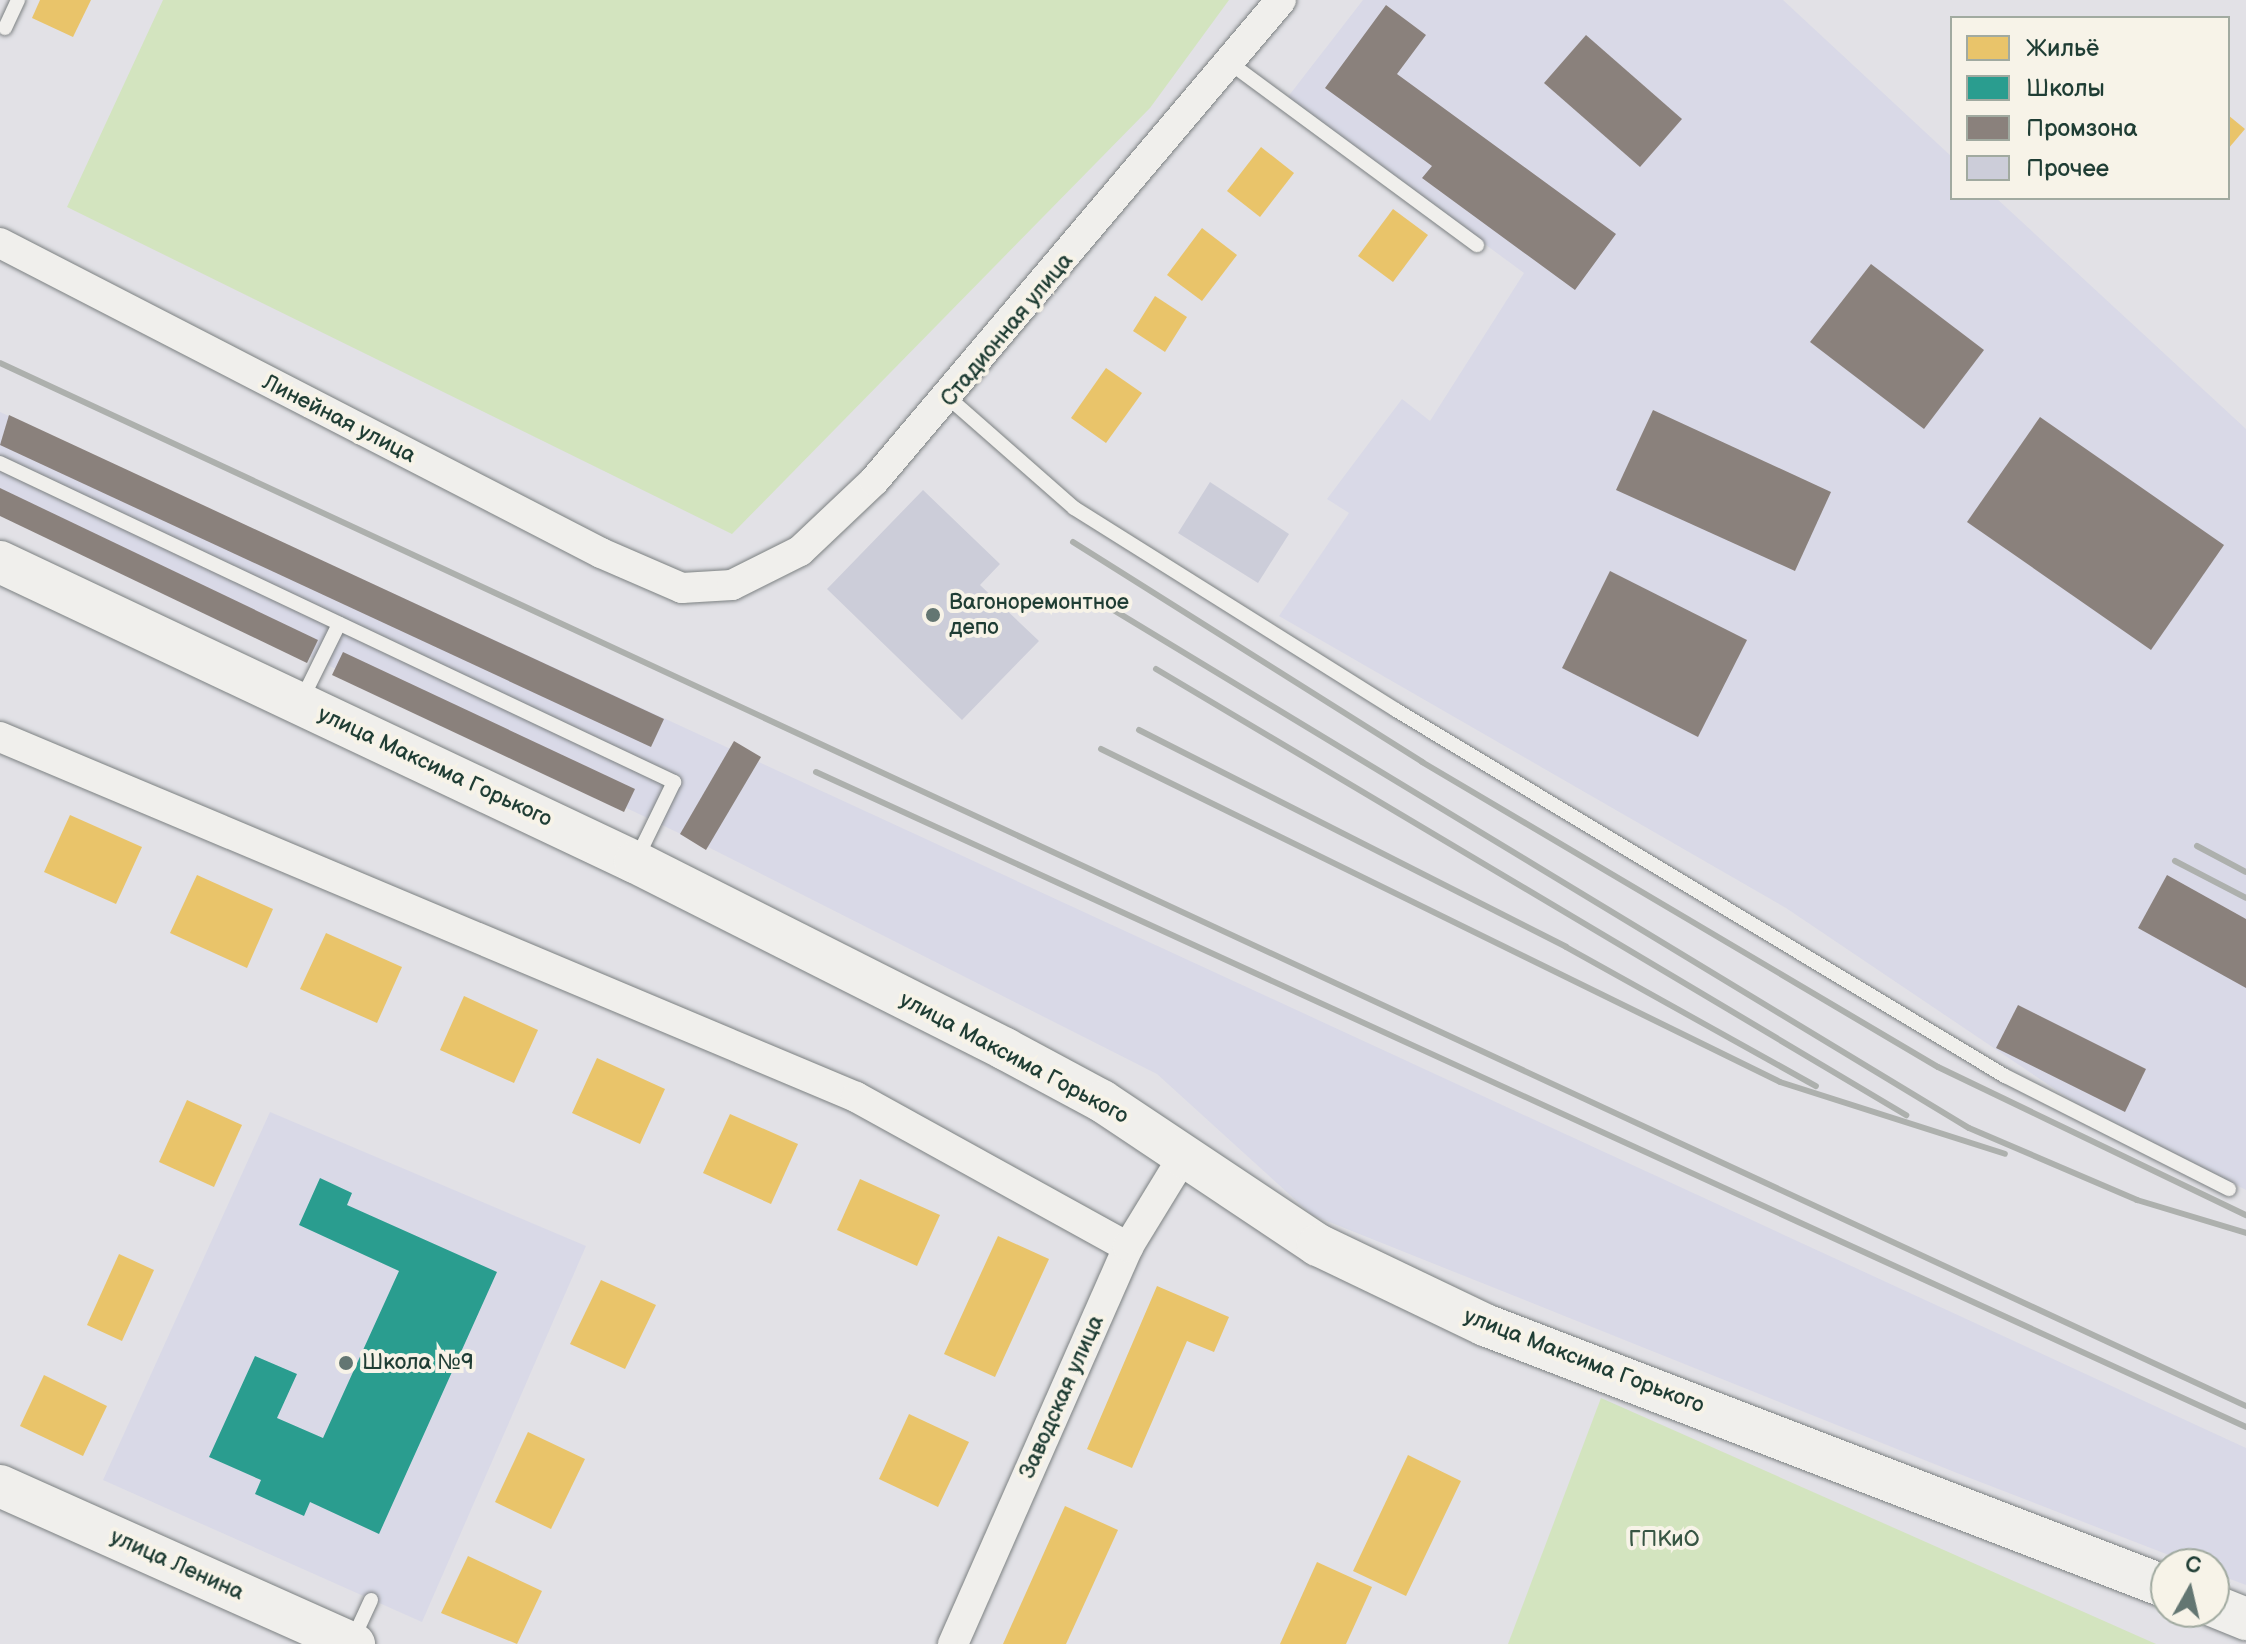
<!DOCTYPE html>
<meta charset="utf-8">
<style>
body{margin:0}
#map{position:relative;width:2246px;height:1644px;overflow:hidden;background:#e2e1e6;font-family:"Balsamiq Sans",sans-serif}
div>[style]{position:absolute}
.built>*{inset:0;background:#d9d9e7}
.green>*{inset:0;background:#d3e4bf}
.homes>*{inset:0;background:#e9c46a}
.schools>*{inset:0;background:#2a9d8f}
.industry>*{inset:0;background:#8a817c}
.building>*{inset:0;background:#cccdd9}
.roads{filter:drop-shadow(0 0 2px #7c8182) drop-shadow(0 0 2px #7c8182)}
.lane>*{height:14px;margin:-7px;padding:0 7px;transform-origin:7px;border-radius:7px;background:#f0efec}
.street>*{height:30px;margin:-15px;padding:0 15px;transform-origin:15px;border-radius:15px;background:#f0efec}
.secondary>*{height:42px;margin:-21px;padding:0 21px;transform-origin:21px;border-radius:21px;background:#f0efec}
.rail>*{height:6px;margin:-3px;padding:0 3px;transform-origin:3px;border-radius:3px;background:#adb0ad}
.dots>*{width:22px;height:22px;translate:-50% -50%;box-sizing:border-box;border:4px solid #f7f3e8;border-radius:50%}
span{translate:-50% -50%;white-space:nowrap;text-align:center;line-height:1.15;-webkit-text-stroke:8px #f7f3e8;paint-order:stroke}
.street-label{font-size:22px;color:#1f3d34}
.poi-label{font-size:22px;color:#1f3d34}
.left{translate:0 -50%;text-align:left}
.park-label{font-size:22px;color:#385644}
.legend{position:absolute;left:1950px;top:16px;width:280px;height:184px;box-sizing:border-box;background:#f7f3e8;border:2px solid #a1aaa0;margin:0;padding:10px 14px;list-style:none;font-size:24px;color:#1f3d34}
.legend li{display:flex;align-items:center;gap:16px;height:40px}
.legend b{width:40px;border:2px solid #a1aaa0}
.north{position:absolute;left:2150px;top:1548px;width:80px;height:80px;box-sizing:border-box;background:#f7f3e8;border:2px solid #a1aaa0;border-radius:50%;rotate:8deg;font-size:22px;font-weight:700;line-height:32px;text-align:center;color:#1f3d34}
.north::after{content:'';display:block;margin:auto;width:28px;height:36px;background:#637672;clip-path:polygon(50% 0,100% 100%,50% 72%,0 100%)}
</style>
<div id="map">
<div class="built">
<div style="clip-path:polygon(1363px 0,1783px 0,1952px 157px,1952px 198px,1996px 198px,2246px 429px,2246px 1190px,2077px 1104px,1786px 908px,1279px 616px,1349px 513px,1327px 499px,1402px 399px,1430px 421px,1524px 273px,1287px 98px)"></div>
<div style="clip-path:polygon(0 412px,2246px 1448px,2246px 1585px,2214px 1573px,2214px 1564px,2192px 1564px,1957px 1473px,1312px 1215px,1157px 1074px,710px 848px,0 508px)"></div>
<div style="clip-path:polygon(270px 1112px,586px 1246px,422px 1622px,103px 1480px)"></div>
</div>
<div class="green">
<div style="clip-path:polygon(163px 0,1229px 0,1150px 108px,732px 534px,67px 207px)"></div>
<div style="clip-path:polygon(1601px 1398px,2156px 1644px,1508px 1644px)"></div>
</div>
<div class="homes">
<div style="clip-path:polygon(40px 0,91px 0,73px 37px,32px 18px)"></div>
<div style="clip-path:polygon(2228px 115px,2245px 129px,2228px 149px)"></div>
<div style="clip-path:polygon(1261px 147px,1294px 173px,1260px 217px,1227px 191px)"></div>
<div style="clip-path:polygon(1393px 209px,1428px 235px,1393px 282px,1358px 256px)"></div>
<div style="clip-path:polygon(1202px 228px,1237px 255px,1202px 301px,1167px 275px)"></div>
<div style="clip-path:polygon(1155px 296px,1187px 317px,1165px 352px,1133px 331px)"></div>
<div style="clip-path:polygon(1106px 368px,1142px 393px,1106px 443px,1071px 418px)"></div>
<div style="clip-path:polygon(70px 815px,142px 847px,116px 904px,44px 872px)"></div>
<div style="clip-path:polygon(197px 875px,273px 909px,247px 968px,170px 933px)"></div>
<div style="clip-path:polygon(326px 933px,402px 967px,377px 1023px,300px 989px)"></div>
<div style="clip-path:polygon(464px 996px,538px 1030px,514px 1083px,440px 1050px)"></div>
<div style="clip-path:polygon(597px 1058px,665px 1089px,640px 1144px,572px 1113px)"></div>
<div style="clip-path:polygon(187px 1100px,242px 1125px,214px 1187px,159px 1162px)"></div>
<div style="clip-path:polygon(730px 1114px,798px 1144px,771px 1204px,703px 1173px)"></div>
<div style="clip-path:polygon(860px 1179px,940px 1215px,917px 1266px,837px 1230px)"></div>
<div style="clip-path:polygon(998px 1236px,1049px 1259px,995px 1377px,944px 1354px)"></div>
<div style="clip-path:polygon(119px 1254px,154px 1270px,122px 1341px,87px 1325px)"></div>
<div style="clip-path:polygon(601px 1280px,656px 1305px,625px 1369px,570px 1344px)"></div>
<div style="clip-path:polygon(1157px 1286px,1229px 1317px,1214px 1352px,1187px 1341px,1132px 1468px,1087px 1449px)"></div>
<div style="clip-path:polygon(44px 1375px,107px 1406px,83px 1456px,20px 1426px)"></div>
<div style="clip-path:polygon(909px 1414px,969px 1442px,938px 1507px,879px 1479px)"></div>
<div style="clip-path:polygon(528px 1432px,585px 1459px,551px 1529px,495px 1502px)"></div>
<div style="clip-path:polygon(1408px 1455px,1461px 1481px,1406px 1596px,1353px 1571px)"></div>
<div style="clip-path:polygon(1065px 1506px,1118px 1530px,1066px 1644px,1003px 1644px)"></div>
<div style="clip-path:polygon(468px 1556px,542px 1591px,517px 1644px,441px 1613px)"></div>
<div style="clip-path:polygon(1317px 1562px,1372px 1587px,1346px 1644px,1280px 1644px)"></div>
</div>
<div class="schools">
<div style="clip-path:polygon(320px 1178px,352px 1193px,347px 1205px,497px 1272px,379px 1534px,310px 1502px,304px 1516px,255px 1494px,261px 1480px,209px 1457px,255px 1356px,297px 1374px,277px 1418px,323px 1438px,399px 1271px,299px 1225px)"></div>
</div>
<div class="industry">
<div style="clip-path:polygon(1386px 5px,1426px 35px,1397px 74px,1616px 234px,1575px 290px,1422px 178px,1432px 166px,1325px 88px)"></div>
<div style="clip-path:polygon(1586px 35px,1682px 119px,1640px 167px,1544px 83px)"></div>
<div style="clip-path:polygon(1871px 264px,1984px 350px,1924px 429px,1810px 342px)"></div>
<div style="clip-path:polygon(1653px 410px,1831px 492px,1795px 571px,1616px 490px)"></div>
<div style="clip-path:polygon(9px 415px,664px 719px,651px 747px,0 445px)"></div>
<div style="clip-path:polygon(2040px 417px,2224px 545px,2151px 650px,1967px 522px)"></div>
<div style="clip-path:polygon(0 488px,318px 640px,307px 663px,0 516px)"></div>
<div style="clip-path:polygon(1610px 571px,1747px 640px,1698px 737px,1562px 668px)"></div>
<div style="clip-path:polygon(343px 652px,635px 789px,624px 812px,332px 675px)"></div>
<div style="clip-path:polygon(734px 741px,761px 757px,706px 850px,680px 834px)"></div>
<div style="clip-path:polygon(2167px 875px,2246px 919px,2246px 988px,2138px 928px)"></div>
<div style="clip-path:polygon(2018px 1005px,2146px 1069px,2125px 1112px,1996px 1048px)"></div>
</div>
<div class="building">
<div style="clip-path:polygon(1210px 482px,1289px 534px,1258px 583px,1178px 533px)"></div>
<div style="clip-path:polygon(923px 490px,1000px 564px,980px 585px,1039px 641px,962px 720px,827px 589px)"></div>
</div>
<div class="roads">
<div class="lane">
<div style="left:5px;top:28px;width:31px;rotate:-65deg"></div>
<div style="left:1230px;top:63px;width:307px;rotate:36.4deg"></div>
<div style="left:950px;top:399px;width:165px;rotate:41.3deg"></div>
<div style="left:1074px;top:508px;width:380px;rotate:32.1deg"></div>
<div style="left:1396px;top:710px;width:711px;rotate:31.01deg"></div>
<div style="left:2005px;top:1076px;width:251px;rotate:26.8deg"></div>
<div style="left:0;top:463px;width:746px;rotate:25.33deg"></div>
<div style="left:674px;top:782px;width:85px;rotate:116deg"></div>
<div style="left:302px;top:699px;width:84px;rotate:-63.7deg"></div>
<div style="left:353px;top:1639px;width:43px;rotate:-65.2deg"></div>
</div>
<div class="street">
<div style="left:0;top:243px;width:676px;rotate:27.28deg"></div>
<div style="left:601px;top:553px;width:88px;rotate:23.4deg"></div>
<div style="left:682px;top:588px;width:50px;rotate:-3.4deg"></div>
<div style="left:732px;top:585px;width:76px;rotate:-26.6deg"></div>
<div style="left:800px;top:551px;width:102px;rotate:-43.4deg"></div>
<div style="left:874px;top:481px;width:630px;rotate:-49.76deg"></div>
<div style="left:0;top:737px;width:929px;rotate:22.81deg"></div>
<div style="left:856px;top:1097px;width:311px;rotate:28.9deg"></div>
<div style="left:953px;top:1644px;width:434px;rotate:-66.2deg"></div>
<div style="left:1128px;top:1247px;width:105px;rotate:-58.6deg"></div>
</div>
<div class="secondary">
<div style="left:0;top:562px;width:702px;rotate:25.29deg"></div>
<div style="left:635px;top:862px;width:415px;rotate:26.8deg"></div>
<div style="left:1005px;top:1049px;width:110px;rotate:28.2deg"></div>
<div style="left:1102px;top:1101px;width:260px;rotate:33.7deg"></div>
<div style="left:1318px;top:1245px;width:185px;rotate:25.6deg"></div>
<div style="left:1485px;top:1325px;width:730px;rotate:21.04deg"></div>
<div style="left:0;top:1486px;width:388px;rotate:24.1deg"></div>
<div style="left:2214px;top:1606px;width:35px;rotate:22deg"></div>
</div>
</div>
<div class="rail">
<div style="left:0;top:363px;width:2476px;rotate:24.91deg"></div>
<div style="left:1073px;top:542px;width:413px;rotate:32.2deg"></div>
<div style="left:1422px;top:762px;width:599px;rotate:30.59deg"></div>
<div style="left:1938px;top:1067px;width:342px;rotate:25.7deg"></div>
<div style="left:1097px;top:600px;width:1019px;rotate:31.2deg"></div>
<div style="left:1969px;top:1128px;width:183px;rotate:23.2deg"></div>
<div style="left:2137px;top:1200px;width:114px;rotate:16.8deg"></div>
<div style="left:1156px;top:669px;width:873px;rotate:30.74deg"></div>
<div style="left:1139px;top:730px;width:479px;rotate:26.9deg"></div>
<div style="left:1566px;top:947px;width:286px;rotate:29.1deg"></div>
<div style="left:1101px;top:749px;width:756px;rotate:26.12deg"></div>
<div style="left:1780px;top:1082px;width:236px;rotate:17.7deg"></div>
<div style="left:816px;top:772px;width:1573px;rotate:24.61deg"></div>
<div style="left:2197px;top:846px;width:55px;rotate:28deg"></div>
<div style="left:2175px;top:861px;width:80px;rotate:27.5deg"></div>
</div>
<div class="dots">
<div style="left:933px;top:615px;background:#637672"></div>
<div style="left:346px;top:1363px;background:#637672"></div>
</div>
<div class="street-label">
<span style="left:1007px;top:330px;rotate:-50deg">Стадионная улица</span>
<span style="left:339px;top:419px;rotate:27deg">Линейная улица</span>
<span style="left:435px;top:767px;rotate:25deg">улица Максима Горького</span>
<span style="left:1014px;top:1058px;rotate:28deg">улица Максима Горького</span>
<span style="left:1584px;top:1361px;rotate:21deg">улица Максима Горького</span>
<span style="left:1062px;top:1397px;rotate:-66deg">Заводская улица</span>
<span style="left:177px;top:1565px;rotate:24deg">улица Ленина</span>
</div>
<div class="poi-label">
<span class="left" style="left:949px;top:615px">Вагоноремонтное<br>депо</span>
<span class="left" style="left:362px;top:1363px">Школа №9</span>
</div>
<div class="park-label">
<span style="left:1664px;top:1540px">ГПКиО</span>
</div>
<ul class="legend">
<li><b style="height:22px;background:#e9c46a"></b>Жильё</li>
<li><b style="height:22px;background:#2a9d8f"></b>Школы</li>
<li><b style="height:22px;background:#8a817c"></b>Промзона</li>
<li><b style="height:22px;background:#cccdd9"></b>Прочее</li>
</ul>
<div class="north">С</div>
</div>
